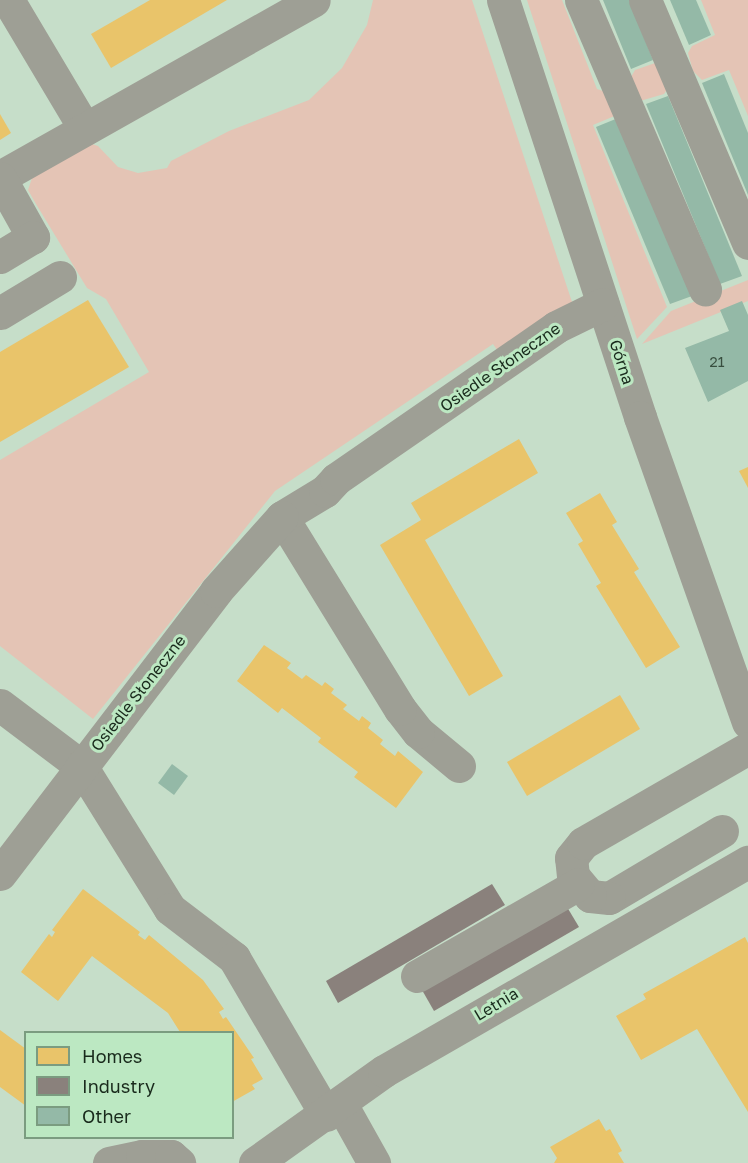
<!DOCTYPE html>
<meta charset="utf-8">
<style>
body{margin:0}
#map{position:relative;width:748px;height:1163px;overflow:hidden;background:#c6dec9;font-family:"Golos Text",sans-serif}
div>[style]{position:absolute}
.green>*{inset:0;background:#e4c4b5}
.homes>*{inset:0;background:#e9c46a}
.industry>*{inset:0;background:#8a817c}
.building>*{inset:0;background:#94b9a7}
.minor>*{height:33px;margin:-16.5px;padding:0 16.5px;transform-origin:16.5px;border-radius:16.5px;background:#9e9f95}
span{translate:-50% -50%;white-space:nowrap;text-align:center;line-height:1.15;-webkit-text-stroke:6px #bce8c2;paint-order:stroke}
.number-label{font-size:14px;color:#384e3f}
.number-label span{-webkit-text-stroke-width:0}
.street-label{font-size:16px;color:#192a1c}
.legend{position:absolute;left:24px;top:1031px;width:210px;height:108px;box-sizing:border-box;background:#bce8c2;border:2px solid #7b9c80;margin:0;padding:8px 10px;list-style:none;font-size:18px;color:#192a1c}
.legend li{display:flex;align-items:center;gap:12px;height:30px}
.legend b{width:30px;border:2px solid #7b9c80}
</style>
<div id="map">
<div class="green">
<div style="clip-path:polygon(373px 0,472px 0,573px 305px,502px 357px,493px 344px,275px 491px,93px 719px,0 646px,0 460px,149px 372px,106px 299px,87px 288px,36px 204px,28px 190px,32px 178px,89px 143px,98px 146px,118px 167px,138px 173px,167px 168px,171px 161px,229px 131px,309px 100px,342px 68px,367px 25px)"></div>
<div style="clip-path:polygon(527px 0,562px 0,597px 89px,609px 93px,617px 115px,593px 125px,667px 307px,637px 339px)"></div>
<div style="clip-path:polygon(701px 0,748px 0,748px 116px,729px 70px,702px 80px,693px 71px,688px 53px,692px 46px,715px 35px)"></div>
<div style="clip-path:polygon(658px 62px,668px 88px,664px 94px,640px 101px,631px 77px,635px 70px)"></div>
<div style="clip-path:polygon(748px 280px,748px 301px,642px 344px,671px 311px)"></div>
</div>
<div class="homes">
<div style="clip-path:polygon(150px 0,227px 0,111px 68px,91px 34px)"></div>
<div style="clip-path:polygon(0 114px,11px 133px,0 140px)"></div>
<div style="clip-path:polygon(88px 300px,129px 367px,0 442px,0 352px)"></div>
<div style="clip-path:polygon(519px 439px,538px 473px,425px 540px,503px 676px,469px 696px,380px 545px,421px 520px,411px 503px)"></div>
<div style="clip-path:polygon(748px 467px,748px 488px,739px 471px)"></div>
<div style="clip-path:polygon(600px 493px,617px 522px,612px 525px,639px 569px,634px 572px,680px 647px,646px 668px,596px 586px,601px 583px,578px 544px,583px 541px,566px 513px)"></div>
<div style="clip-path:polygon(264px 645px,291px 663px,287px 668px,302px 679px,306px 675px,322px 686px,325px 682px,334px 689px,331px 693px,347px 705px,343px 709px,359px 721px,362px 716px,371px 723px,368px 728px,383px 740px,380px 744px,395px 756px,398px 751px,423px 772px,396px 808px,354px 777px,358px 772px,318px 742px,321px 738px,282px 708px,278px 713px,237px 681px)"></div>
<div style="clip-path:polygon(620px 695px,640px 729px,527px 796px,507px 762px)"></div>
<div style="clip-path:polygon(83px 889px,140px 932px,138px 935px,145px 940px,149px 935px,203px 980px,224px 1009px,219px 1012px,223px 1019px,226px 1017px,254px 1058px,251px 1059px,263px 1079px,252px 1085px,255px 1089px,232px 1102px,232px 1032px,180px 1032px,168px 1013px,92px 956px,58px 1001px,21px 972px,49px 934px,52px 937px,55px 932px,52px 930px)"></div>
<div style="clip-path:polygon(745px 937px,748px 943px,748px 1112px,697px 1029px,641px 1060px,616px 1016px,646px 999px,643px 994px)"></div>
<div style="clip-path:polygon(0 1030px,26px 1049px,26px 1106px,0 1087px)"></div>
<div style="clip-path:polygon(599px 1119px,606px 1131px,610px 1129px,622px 1151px,618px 1153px,624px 1163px,554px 1163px,557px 1158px,550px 1147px)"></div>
</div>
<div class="industry">
<div style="clip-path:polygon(492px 884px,505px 905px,338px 1003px,326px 981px)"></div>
<div style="clip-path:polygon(567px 907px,579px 927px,434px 1011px,422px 990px)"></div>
</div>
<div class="building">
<div style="clip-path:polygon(603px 0,629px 0,653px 60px,631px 69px)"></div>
<div style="clip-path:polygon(670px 0,696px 0,711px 35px,689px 45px)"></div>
<div style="clip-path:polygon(724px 74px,748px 133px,748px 195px,702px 83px)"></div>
<div style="clip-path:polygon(668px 96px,742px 276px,720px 284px,646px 104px)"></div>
<div style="clip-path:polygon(618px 118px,692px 296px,670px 304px,596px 127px)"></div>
<div style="clip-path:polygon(742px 301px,748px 315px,748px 381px,708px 402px,685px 348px,729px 331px,720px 310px)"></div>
<div style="clip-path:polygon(172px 764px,188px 776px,174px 795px,158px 783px)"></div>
</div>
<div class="minor">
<div style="left:8px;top:0;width:150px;rotate:59.2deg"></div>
<div style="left:503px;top:0;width:439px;rotate:71.8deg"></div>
<div style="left:640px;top:417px;width:324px;rotate:70.5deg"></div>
<div style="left:581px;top:0;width:315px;rotate:66.8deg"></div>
<div style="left:645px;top:0;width:264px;rotate:67deg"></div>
<div style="left:0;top:177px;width:360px;rotate:-29.4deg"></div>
<div style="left:0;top:178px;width:68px;rotate:60.8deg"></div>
<div style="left:33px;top:237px;width:39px;rotate:149deg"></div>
<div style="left:0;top:313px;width:70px;rotate:-31deg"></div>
<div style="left:0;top:705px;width:101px;rotate:37deg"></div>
<div style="left:81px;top:766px;width:168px;rotate:58.1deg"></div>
<div style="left:170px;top:909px;width:81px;rotate:37.4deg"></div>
<div style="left:234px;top:958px;width:182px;rotate:59.6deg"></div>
<div style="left:459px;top:766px;width:53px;rotate:-140.3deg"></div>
<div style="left:418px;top:732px;width:29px;rotate:-128deg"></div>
<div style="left:400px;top:709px;width:225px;rotate:-121.6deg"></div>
<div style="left:282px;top:517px;width:50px;rotate:-31.2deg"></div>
<div style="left:325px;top:491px;width:16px;rotate:-47deg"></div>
<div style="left:336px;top:479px;width:267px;rotate:-34.6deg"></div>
<div style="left:556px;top:327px;width:52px;rotate:-26.1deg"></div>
<div style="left:722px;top:831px;width:131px;rotate:149.3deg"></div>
<div style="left:609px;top:898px;width:19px;rotate:-174deg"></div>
<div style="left:590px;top:896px;width:26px;rotate:-130deg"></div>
<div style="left:573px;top:876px;width:18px;rotate:-96deg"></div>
<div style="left:571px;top:858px;width:19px;rotate:-51deg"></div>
<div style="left:583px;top:843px;width:190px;rotate:-29.9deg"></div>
<div style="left:0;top:874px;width:356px;rotate:-52.6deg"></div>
<div style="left:216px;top:591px;width:99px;rotate:-48.3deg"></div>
<div style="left:417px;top:976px;width:185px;rotate:-29.7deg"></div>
<div style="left:341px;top:1104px;width:68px;rotate:60.8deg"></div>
<div style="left:109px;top:1163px;width:34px;rotate:-12deg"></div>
<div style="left:142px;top:1156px;width:29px"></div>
<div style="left:171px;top:1156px;width:11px;rotate:41deg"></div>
<div style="left:255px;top:1163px;width:158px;rotate:-35.5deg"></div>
<div style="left:384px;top:1071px;width:420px;rotate:-29.9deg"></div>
</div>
<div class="number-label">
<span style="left:717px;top:362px">21</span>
</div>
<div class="street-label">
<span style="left:622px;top:362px;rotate:72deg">Górna</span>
<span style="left:500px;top:367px;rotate:-35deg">Osiedle Słoneczne</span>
<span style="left:138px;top:693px;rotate:-52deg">Osiedle Słoneczne</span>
<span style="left:496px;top:1004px;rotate:-31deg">Letnia</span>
</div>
<ul class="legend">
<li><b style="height:16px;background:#e9c46a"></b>Homes</li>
<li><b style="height:16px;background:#8a817c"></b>Industry</li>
<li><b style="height:16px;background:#94b9a7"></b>Other</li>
</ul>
</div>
